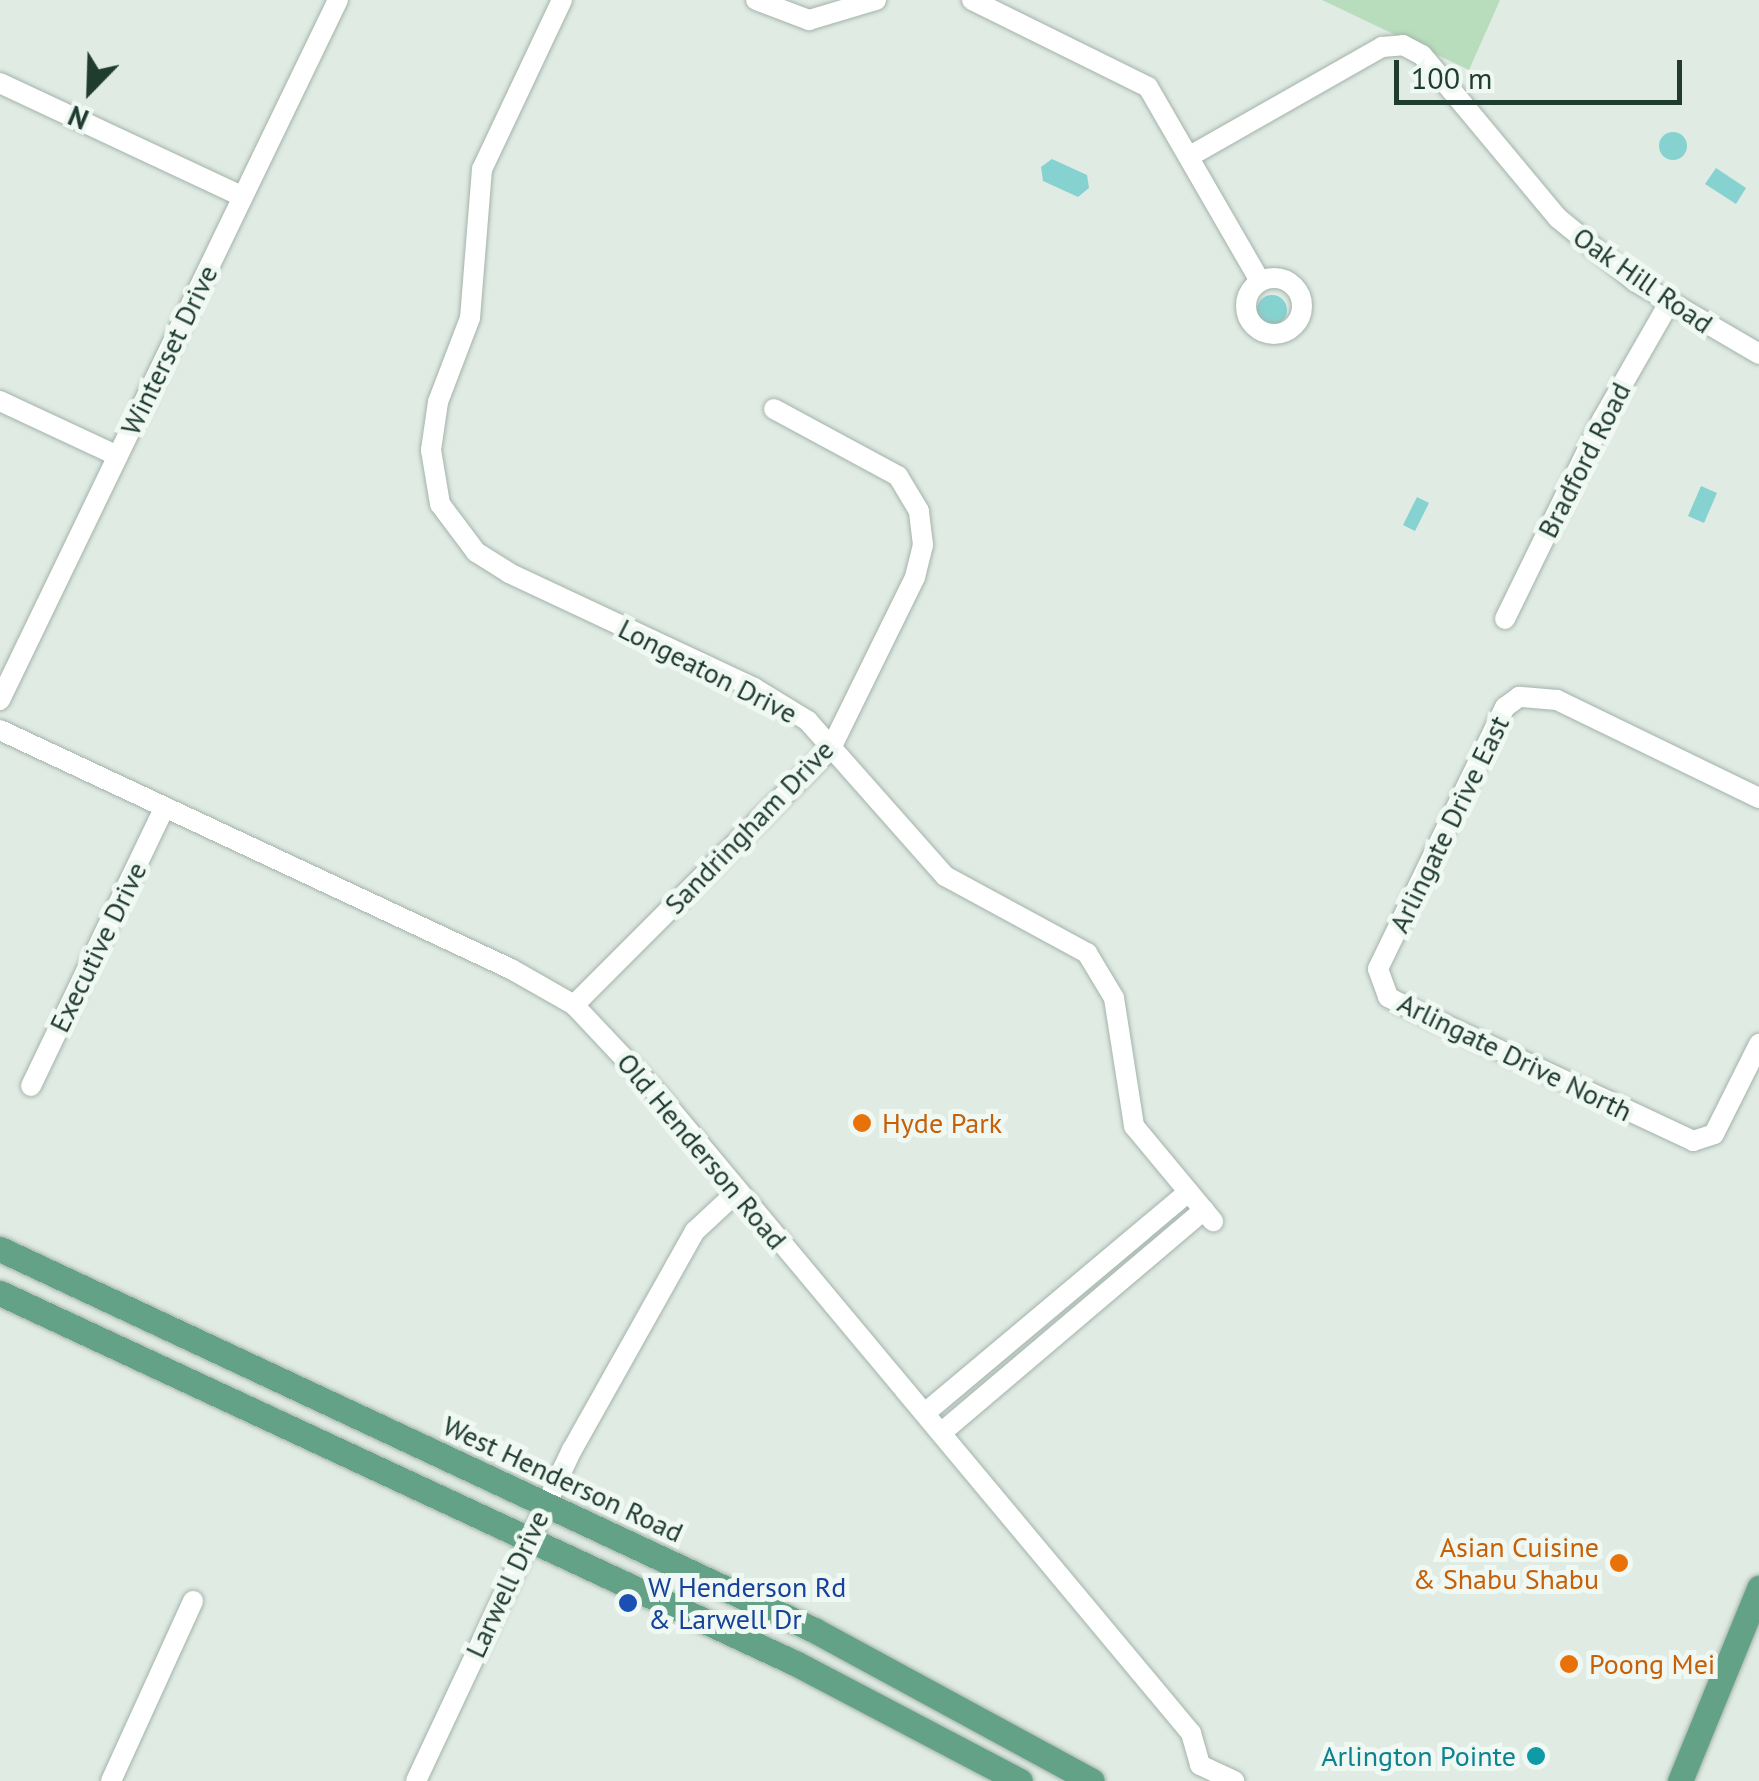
<!DOCTYPE html>
<style>
body{margin:0}
#map{position:relative;width:1759px;height:1781px;overflow:hidden;background:#e0ebe4;font-family:"PT Sans",sans-serif}
div>[style]{position:absolute}
.green>*{inset:0;background:#b8ddbc}
.water>*{inset:0;background:#86d2d1}
.round{border-radius:50%}
.roads{filter:drop-shadow(0 0 2px #a3b3aa) drop-shadow(0 0 2px #a3b3aa)}
.minor>*{height:20px;margin:-10px;padding:0 10px;transform-origin:10px;border-radius:10px;background:#fff}
.minor>.ring{margin:-10px;padding:0;box-sizing:content-box;background:none;border:20px solid #fff;border-radius:50%}
.major>*{height:25px;margin:-12.5px;padding:0 12.5px;transform-origin:12.5px;border-radius:12.5px;background:#63a287}
.dots>*{width:28px;height:28px;translate:-50% -50%;box-sizing:border-box;border:5px solid #f0f8f3;border-radius:50%}
span{translate:-50% -50%;white-space:nowrap;text-align:center;line-height:1.15;-webkit-text-stroke:10px #f0f8f3;paint-order:stroke}
.street-label{font-size:28px;color:#203c30}
.food-label{font-size:28px;color:#c56008}
.left{translate:0 -50%;text-align:left}
.right{translate:-100% -50%;text-align:right}
.transit-label{font-size:28px;color:#164399}
.culture-label{font-size:28px;color:#0d838f}
.north{position:absolute;left:40px;top:40px;width:100px;height:100px;-webkit-text-stroke:8px #f0f8f3;paint-order:stroke;rotate:203deg;font-size:28px;font-weight:700;line-height:40px;text-align:center;color:#203c30}
.north::after{content:'';display:block;margin:auto;width:35px;height:45px;background:#203c30;clip-path:polygon(50% 0,100% 100%,50% 72%,0 100%)}
.scale{position:absolute;left:1394px;top:60px;width:288px;height:45px;box-sizing:border-box;border:5px solid #203c30;border-top:0;padding-left:12px;font-size:30px;line-height:35px;white-space:nowrap;color:#203c30;-webkit-text-stroke:8px #f0f8f3;paint-order:stroke}
</style>
<div id="map">
<div class="green">
<div style="clip-path:polygon(1322px 0,1500px 0,1469px 70px)"></div>
</div>
<div class="water">
<div class="round" style="left:1659px;top:132px;width:28px;height:28px"></div>
<div style="clip-path:polygon(1052px 159px,1087px 175px,1089px 188px,1078px 197px,1043px 181px,1041px 167px)"></div>
<div style="clip-path:polygon(1716px 168px,1746px 188px,1736px 204px,1705px 184px)"></div>
<div class="round" style="left:1257px;top:295px;width:30px;height:30px"></div>
<div style="clip-path:polygon(1701px 486px,1717px 493px,1704px 523px,1688px 516px)"></div>
<div style="clip-path:polygon(1417px 497px,1429px 503px,1415px 531px,1403px 525px)"></div>
</div>
<div class="roads">
<div class="minor">
<div style="left:562px;top:0;width:187px;rotate:115.3deg"></div>
<div style="left:482px;top:169px;width:149px;rotate:94.6deg"></div>
<div style="left:470px;top:318px;width:90px;rotate:110.9deg"></div>
<div style="left:438px;top:402px;width:49px;rotate:98.3deg"></div>
<div style="left:431px;top:450px;width:55px;rotate:80.5deg"></div>
<div style="left:440px;top:504px;width:60px;rotate:53.1deg"></div>
<div style="left:476px;top:552px;width:39px;rotate:32deg"></div>
<div style="left:509px;top:573px;width:271px;rotate:25.1deg"></div>
<div style="left:754px;top:688px;width:63px;rotate:31.4deg"></div>
<div style="left:808px;top:721px;width:207px;rotate:48.5deg"></div>
<div style="left:945px;top:876px;width:162px;rotate:28.5deg"></div>
<div style="left:1087px;top:953px;width:52px;rotate:59deg"></div>
<div style="left:1114px;top:998px;width:130px;rotate:81.1deg"></div>
<div style="left:1134px;top:1126px;width:124px;rotate:50.3deg"></div>
<div style="left:756px;top:0;width:57px;rotate:20.7deg"></div>
<div style="left:809px;top:20px;width:70px;rotate:-16.6deg"></div>
<div style="left:972px;top:0;width:196px;rotate:26.3deg"></div>
<div style="left:1148px;top:87px;width:224px;rotate:60deg"></div>
<div style="left:0;top:83px;width:268px;rotate:25.1deg"></div>
<div style="left:1190px;top:156px;width:221px;rotate:-29.6deg"></div>
<div style="left:1382px;top:47px;width:21px;rotate:-5deg"></div>
<div style="left:1403px;top:45px;width:21px;rotate:28deg"></div>
<div style="left:1422px;top:55px;width:212px;rotate:50.2deg"></div>
<div style="left:1558px;top:218px;width:101px;rotate:39.4deg"></div>
<div style="left:1636px;top:282px;width:143px;rotate:30.3deg"></div>
<div class="ring" style="left:1246px;top:278px;width:36px;height:36px"></div>
<div style="left:0;top:401px;width:130px;rotate:25deg"></div>
<div style="left:1505px;top:619px;width:221px;rotate:-64deg"></div>
<div style="left:1602px;top:420px;width:135px;rotate:-60.2deg"></div>
<div style="left:0;top:700px;width:777px;rotate:-64.23deg"></div>
<div style="left:0;top:730px;width:564px;rotate:25.07deg"></div>
<div style="left:511px;top:969px;width:73px;rotate:29.7deg"></div>
<div style="left:574px;top:1005px;width:120px;rotate:46.7deg"></div>
<div style="left:656px;top:1092px;width:835px;rotate:50.15deg"></div>
<div style="left:1191px;top:1733px;width:33px;rotate:74deg"></div>
<div style="left:1200px;top:1765px;width:38px;rotate:25deg"></div>
<div style="left:1759px;top:798px;width:225px;rotate:-154.1deg"></div>
<div style="left:1557px;top:700px;width:38px;rotate:-175deg"></div>
<div style="left:1519px;top:697px;width:17px;rotate:144deg"></div>
<div style="left:1505px;top:707px;width:291px;rotate:115.9deg"></div>
<div style="left:1378px;top:969px;width:30px;rotate:70deg"></div>
<div style="left:1388px;top:997px;width:15px;rotate:28deg"></div>
<div style="left:1401px;top:1004px;width:323px;rotate:25.1deg"></div>
<div style="left:1693px;top:1141px;width:22px;rotate:-18deg"></div>
<div style="left:1714px;top:1134px;width:101px;rotate:-63.4deg"></div>
<div style="left:574px;top:1005px;width:363px;rotate:-45deg"></div>
<div style="left:831px;top:748px;width:191px;rotate:-63.8deg"></div>
<div style="left:915px;top:577px;width:33px;rotate:-76deg"></div>
<div style="left:923px;top:545px;width:34px;rotate:-97deg"></div>
<div style="left:919px;top:511px;width:41px;rotate:-121deg"></div>
<div style="left:898px;top:476px;width:141px;rotate:-151.6deg"></div>
<div style="left:31px;top:1086px;width:308px;rotate:-64.4deg"></div>
<div style="left:925px;top:1413px;width:344px;rotate:-40deg"></div>
<div style="left:941px;top:1433px;width:345px;rotate:-40.3deg"></div>
<div style="left:111px;top:1781px;width:198px;rotate:-65.5deg"></div>
<div style="left:416px;top:1781px;width:366px;rotate:-64.8deg"></div>
<div style="left:572px;top:1450px;width:251px;rotate:-60.7deg"></div>
<div style="left:695px;top:1231px;width:57px;rotate:-42.9deg"></div>
</div>
<div class="major">
<div style="left:0;top:1249px;width:899px;rotate:25.08deg"></div>
<div style="left:814px;top:1630px;width:316px;rotate:28.5deg"></div>
<div style="left:0;top:1293px;width:877px;rotate:24.96deg"></div>
<div style="left:795px;top:1663px;width:254px;rotate:27.7deg"></div>
<div style="left:1680px;top:1781px;width:209px;rotate:-67.7deg"></div>
</div>
</div>
<div class="dots">
<div style="left:862px;top:1123px;background:#e8710a"></div>
<div style="left:1619px;top:1563px;background:#e8710a"></div>
<div style="left:628px;top:1603px;background:#1a4fb4"></div>
<div style="left:1569px;top:1664px;background:#e8710a"></div>
<div style="left:1536px;top:1756px;background:#0f9aa8"></div>
</div>
<div class="street-label">
<span style="left:1643px;top:280px;rotate:35deg">Oak Hill Road</span>
<span style="left:169px;top:350px;rotate:-64deg">Winterset Drive</span>
<span style="left:1584px;top:460px;rotate:-63deg">Bradford Road</span>
<span style="left:708px;top:671px;rotate:27deg">Longeaton Drive</span>
<span style="left:1449px;top:824px;rotate:-64deg">Arlingate Drive East</span>
<span style="left:749px;top:827px;rotate:-46deg">Sandringham Drive</span>
<span style="left:98px;top:947px;rotate:-64deg">Executive Drive</span>
<span style="left:1515px;top:1057px;rotate:26deg">Arlingate Drive North</span>
<span style="left:702px;top:1151px;rotate:50deg">Old Henderson Road</span>
<span style="left:563px;top:1479px;rotate:25deg">West Henderson Road</span>
<span style="left:507px;top:1584px;rotate:-65deg">Larwell Drive</span>
</div>
<div class="food-label">
<span class="left" style="left:882px;top:1123px">Hyde Park</span>
<span class="right" style="left:1599px;top:1563px">Asian Cuisine<br>&amp; Shabu Shabu</span>
<span class="left" style="left:1589px;top:1664px">Poong Mei</span>
</div>
<div class="transit-label">
<span class="left" style="left:648px;top:1603px">W Henderson Rd<br>&amp; Larwell Dr</span>
</div>
<div class="culture-label">
<span class="right" style="left:1516px;top:1756px">Arlington Pointe</span>
</div>
<div class="north">N</div>
<div class="scale">100 m</div>
</div>
